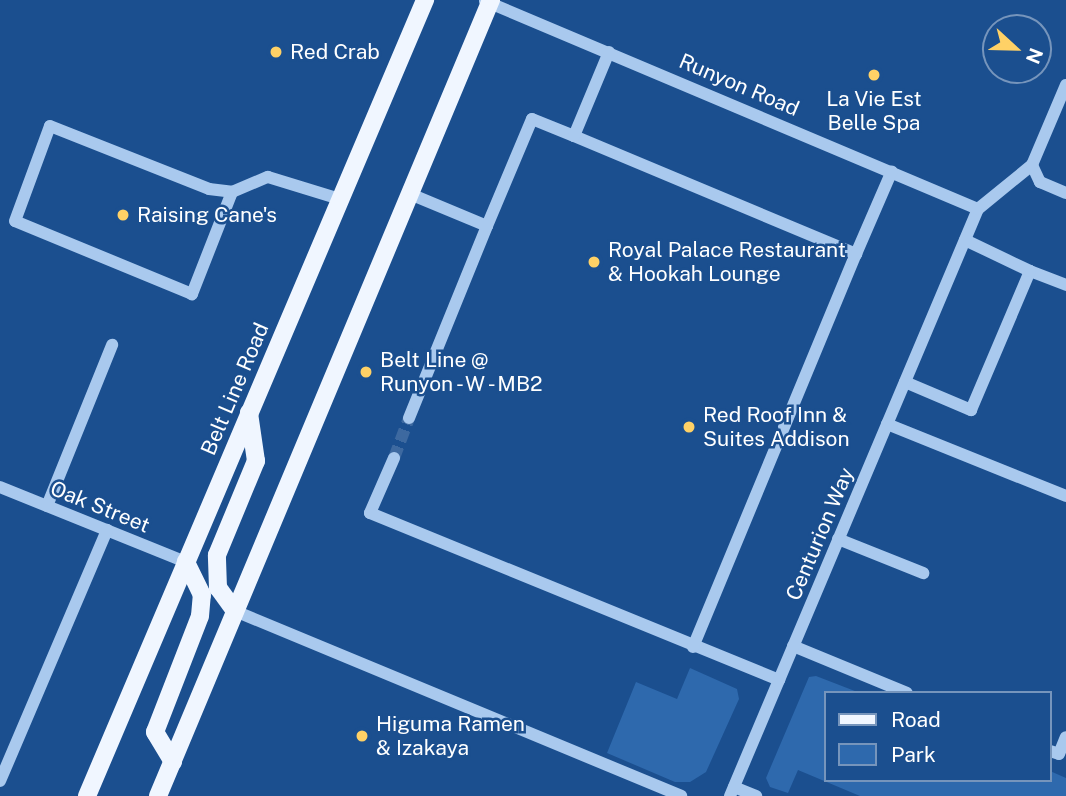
<!DOCTYPE html>
<style>
body{margin:0}
#map{position:relative;width:1066px;height:796px;overflow:hidden;background:#1b4f8f;font-family:"Public Sans",sans-serif}
div>[style]{position:absolute}
.green>*{inset:0;background:#2e69ad}
.minor-tunnel>*{height:12px;margin-top:-6px;transform-origin:0;background:repeating-linear-gradient(90deg,#3d69a0 0 12px,transparent 0 18px)}
.minor>*{height:12px;margin:-6px;padding:0 6px;transform-origin:6px;border-radius:6px;background:#a9c9ee}
.major>*{height:18px;margin:-9px;padding:0 9px;transform-origin:9px;border-radius:9px;background:#f0f6ff}
.dots>*{width:19px;height:19px;translate:-50% -50%;box-sizing:border-box;border:4px solid #1b4f8f;border-radius:50%}
span{translate:-50% -50%;white-space:nowrap;text-align:center;line-height:1.15;-webkit-text-stroke:5px #1b4f8f;paint-order:stroke}
.poi-label{font-size:21px;color:#fff}
.left{translate:0 -50%;text-align:left}
.street-label{font-size:21px;color:#fff}
.legend{position:absolute;left:824px;top:691px;width:228px;height:91px;box-sizing:border-box;background:#1b4f8f;border:2px solid #7695bc;margin:0;padding:9px 12px;list-style:none;font-size:21px;color:#fff}
.legend li{display:flex;align-items:center;gap:14px;height:35px}
.legend b{width:35px;border:2px solid #7695bc}
.north{position:absolute;left:982px;top:14px;width:70px;height:70px;box-sizing:border-box;background:#1b4f8f;border:2px solid #7695bc;border-radius:50%;rotate:112deg;font-size:19px;font-weight:700;line-height:28px;text-align:center;color:#fff}
.north::after{content:'';display:block;margin:auto;width:24px;height:32px;background:#ffd166;clip-path:polygon(50% 0,100% 100%,50% 72%,0 100%)}
</style>
<div id="map">
<div class="green">
<div style="clip-path:polygon(690px 668px,737px 689px,739px 699px,706px 772px,690px 782px,675px 782px,607px 753px,636px 682px,677px 699px)"></div>
<div style="clip-path:polygon(816px 676px,860px 693px,826px 693px,826px 780px,1050px 780px,1050px 771px,1066px 778px,1066px 796px,860px 796px,798px 770px,788px 793px,770px 787px,766px 778px,809px 677px)"></div>
</div>
<div class="minor-tunnel">
<div style="left:394px;top:458px;width:43px;rotate:-69.4deg"></div>
</div>
<div class="minor">
<div style="left:485px;top:1px;width:535px;rotate:22.88deg"></div>
<div style="left:574px;top:136px;width:306px;rotate:22.7deg"></div>
<div style="left:856px;top:254px;width:90px;rotate:-66.6deg"></div>
<div style="left:1032px;top:165px;width:19px;rotate:65deg"></div>
<div style="left:1040px;top:182px;width:28px;rotate:23deg"></div>
<div style="left:232px;top:192px;width:110px;rotate:111.4deg"></div>
<div style="left:192px;top:294px;width:191px;rotate:-157.6deg"></div>
<div style="left:15px;top:221px;width:101px;rotate:-69.8deg"></div>
<div style="left:50px;top:126px;width:171px;rotate:21.6deg"></div>
<div style="left:209px;top:189px;width:23px;rotate:7deg"></div>
<div style="left:232px;top:192px;width:39px;rotate:-23deg"></div>
<div style="left:268px;top:177px;width:75px;rotate:17deg"></div>
<div style="left:487px;top:226px;width:116px;rotate:-67.2deg"></div>
<div style="left:532px;top:119px;width:45px;rotate:22deg"></div>
<div style="left:574px;top:136px;width:91px;rotate:-67.4deg"></div>
<div style="left:1030px;top:271px;width:39px;rotate:21deg"></div>
<div style="left:905px;top:382px;width:72px;rotate:23deg"></div>
<div style="left:971px;top:410px;width:151px;rotate:-67deg"></div>
<div style="left:1030px;top:271px;width:72px;rotate:-154.5deg"></div>
<div style="left:409px;top:418px;width:207px;rotate:-67.9deg"></div>
<div style="left:487px;top:226px;width:83px;rotate:-157.4deg"></div>
<div style="left:887px;top:424px;width:193px;rotate:21.9deg"></div>
<div style="left:394px;top:458px;width:60px;rotate:113.6deg"></div>
<div style="left:370px;top:513px;width:442px;rotate:22.2deg"></div>
<div style="left:0;top:487px;width:201px;rotate:22deg"></div>
<div style="left:47px;top:506px;width:174px;rotate:-68deg"></div>
<div style="left:838px;top:539px;width:92px;rotate:21.8deg"></div>
<div style="left:235px;top:611px;width:483px;rotate:22.5deg"></div>
<div style="left:793px;top:646px;width:123px;rotate:22.4deg"></div>
<div style="left:693px;top:647px;width:425px;rotate:-67.5deg"></div>
<div style="left:1050px;top:751px;width:9px;rotate:18deg"></div>
<div style="left:1059px;top:754px;width:18px;rotate:-68deg"></div>
<div style="left:0;top:781px;width:273px;rotate:-66.9deg"></div>
<div style="left:734px;top:787px;width:24px;rotate:22deg"></div>
<div style="left:730px;top:796px;width:637px;rotate:-67.1deg"></div>
<div style="left:978px;top:209px;width:70px;rotate:-39.2deg"></div>
<div style="left:1032px;top:165px;width:87px;rotate:-67deg"></div>
</div>
<div class="major">
<div style="left:235px;top:611px;width:29px;rotate:-126deg"></div>
<div style="left:218px;top:588px;width:33px;rotate:-92deg"></div>
<div style="left:217px;top:555px;width:102px;rotate:-67.5deg"></div>
<div style="left:256px;top:461px;width:49px;rotate:-98.3deg"></div>
<div style="left:173px;top:762px;width:35px;rotate:-121deg"></div>
<div style="left:155px;top:732px;width:124px;rotate:-68.8deg"></div>
<div style="left:200px;top:616px;width:21px;rotate:-85deg"></div>
<div style="left:202px;top:595px;width:37px;rotate:-116deg"></div>
<div style="left:87px;top:796px;width:865px;rotate:-66.99deg"></div>
<div style="left:158px;top:796px;width:863px;rotate:-67.3deg"></div>
</div>
<div class="dots">
<div style="left:276px;top:52px;background:#ffd166"></div>
<div style="left:874px;top:75px;background:#ffd166"></div>
<div style="left:123px;top:215px;background:#ffd166"></div>
<div style="left:594px;top:262px;background:#ffd166"></div>
<div style="left:366px;top:372px;background:#ffd166"></div>
<div style="left:689px;top:427px;background:#ffd166"></div>
<div style="left:362px;top:736px;background:#ffd166"></div>
</div>
<div class="poi-label">
<span class="left" style="left:290px;top:52px">Red Crab</span>
<span style="left:874px;top:111px">La Vie Est<br>Belle Spa</span>
<span class="left" style="left:137px;top:215px">Raising Cane's</span>
<span class="left" style="left:608px;top:262px">Royal Palace Restaurant<br>&amp; Hookah Lounge</span>
<span class="left" style="left:380px;top:372px">Belt Line @<br>Runyon - W - MB2</span>
<span class="left" style="left:703px;top:427px">Red Roof Inn &amp;<br>Suites Addison</span>
<span class="left" style="left:376px;top:736px">Higuma Ramen<br>&amp; Izakaya</span>
</div>
<div class="street-label">
<span style="left:739px;top:85px;rotate:23deg">Runyon Road</span>
<span style="left:235px;top:389px;rotate:-67deg">Belt Line Road</span>
<span style="left:100px;top:507px;rotate:22deg">Oak Street</span>
<span style="left:820px;top:534px;rotate:-67deg">Centurion Way</span>
</div>
<ul class="legend">
<li><b style="height:9px;background:#f0f6ff"></b>Road</li>
<li><b style="height:19px;background:#2e69ad"></b>Park</li>
</ul>
<div class="north">N</div>
</div>
